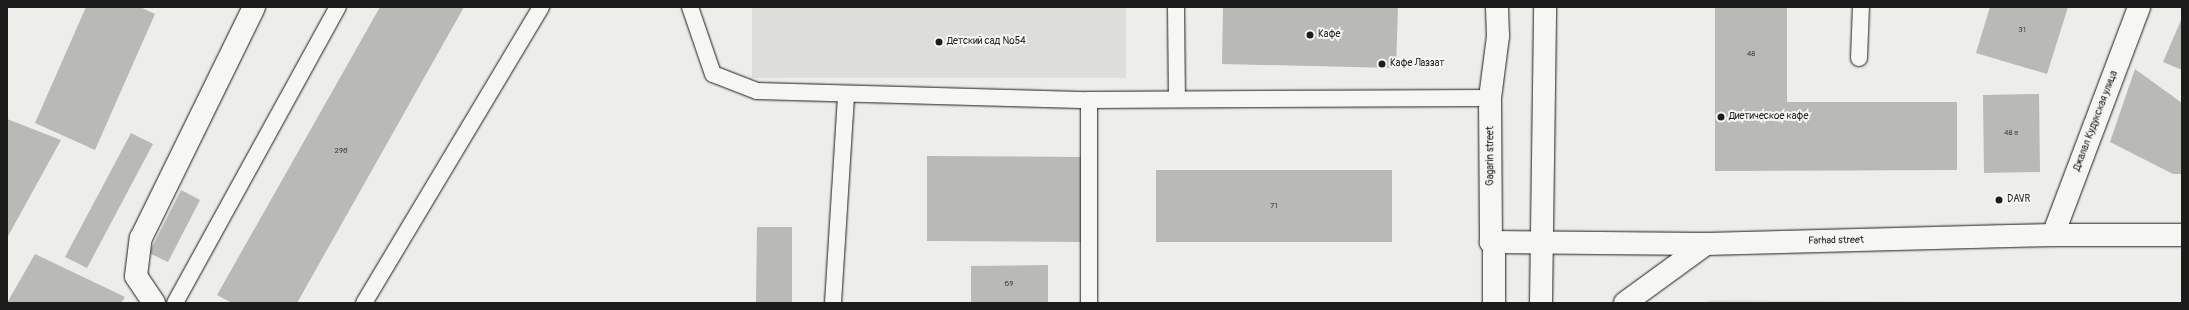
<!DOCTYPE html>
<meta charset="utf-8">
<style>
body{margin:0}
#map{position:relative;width:2189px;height:310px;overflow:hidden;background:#edede9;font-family:Pangolin,sans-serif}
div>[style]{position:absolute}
.built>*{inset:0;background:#ddddda}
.building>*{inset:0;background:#b9b9b6}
.roads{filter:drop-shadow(0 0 1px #1c1c1c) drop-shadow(0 0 1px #1c1c1c)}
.lane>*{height:16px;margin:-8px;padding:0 8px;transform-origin:8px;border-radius:8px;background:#f6f6f2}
.street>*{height:22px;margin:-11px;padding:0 11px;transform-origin:11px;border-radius:11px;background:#f6f6f2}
.secondary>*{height:22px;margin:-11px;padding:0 11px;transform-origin:11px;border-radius:11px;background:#f6f6f2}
.dots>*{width:11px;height:11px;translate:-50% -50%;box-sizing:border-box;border:2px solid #f6f6f2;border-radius:50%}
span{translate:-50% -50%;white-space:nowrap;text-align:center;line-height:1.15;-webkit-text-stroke:4px #f6f6f2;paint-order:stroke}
.number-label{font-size:8px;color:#434342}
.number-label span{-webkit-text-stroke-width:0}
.poi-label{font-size:10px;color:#1c1c1c}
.left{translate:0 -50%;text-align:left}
.street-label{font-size:10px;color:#1c1c1c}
.frame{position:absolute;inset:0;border:8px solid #1c1c1c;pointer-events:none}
</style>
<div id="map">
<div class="built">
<div style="clip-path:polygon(752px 7px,1126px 7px,1126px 78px,752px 78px)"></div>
<div style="clip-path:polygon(1708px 300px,2066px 303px,1708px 303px)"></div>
</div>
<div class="building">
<div style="clip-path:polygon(86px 7px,140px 7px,155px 14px,95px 150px,35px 123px)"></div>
<div style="clip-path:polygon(380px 7px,464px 7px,297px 303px,232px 303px,217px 295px)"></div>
<div style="clip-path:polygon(1223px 7px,1398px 7px,1396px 68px,1222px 64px)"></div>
<div style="clip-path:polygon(1715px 7px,1787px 7px,1787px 102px,1957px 102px,1957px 170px,1715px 171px)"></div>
<div style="clip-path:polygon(1990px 7px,2068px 7px,2047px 74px,1976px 53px)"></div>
<div style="clip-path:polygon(2182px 18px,2182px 70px,2163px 62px)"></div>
<div style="clip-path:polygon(2135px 69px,2182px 103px,2182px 174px,2173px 174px,2110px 142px)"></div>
<div style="clip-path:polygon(2039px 94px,2040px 172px,1984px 173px,1983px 95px)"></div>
<div style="clip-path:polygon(7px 119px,61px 140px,7px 238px)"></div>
<div style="clip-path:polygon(131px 133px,153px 144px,87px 268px,65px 257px)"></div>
<div style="clip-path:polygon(927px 156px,1081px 157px,1081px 242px,927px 241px)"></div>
<div style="clip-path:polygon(1156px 170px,1392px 170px,1392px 242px,1156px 242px)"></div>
<div style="clip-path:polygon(181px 190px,200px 200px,168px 262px,149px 253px)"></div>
<div style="clip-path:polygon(757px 227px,792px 227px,792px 303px,756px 303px)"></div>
<div style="clip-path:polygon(35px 254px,125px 297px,121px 303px,7px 303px)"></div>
<div style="clip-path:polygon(1048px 265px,1048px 303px,971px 303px,971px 266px)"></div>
</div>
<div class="roads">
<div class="lane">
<div style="left:690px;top:7px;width:71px;rotate:71.1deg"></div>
<div style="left:713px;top:74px;width:47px;rotate:21.1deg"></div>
<div style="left:757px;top:91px;width:332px;rotate:1.6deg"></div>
<div style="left:1089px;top:100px;width:401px;rotate:-0.3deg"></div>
<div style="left:1176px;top:7px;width:92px;rotate:89.4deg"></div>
<div style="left:1859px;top:58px;width:51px;rotate:-87.8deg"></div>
<div style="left:1089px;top:100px;width:203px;rotate:90deg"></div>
<div style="left:175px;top:303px;width:338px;rotate:-61.2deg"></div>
<div style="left:364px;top:303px;width:345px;rotate:-59.1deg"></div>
<div style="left:833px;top:303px;width:209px;rotate:-86.4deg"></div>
</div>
<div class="street">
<div style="left:2053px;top:235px;width:244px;rotate:-69.3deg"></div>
<div style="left:154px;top:303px;width:32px;rotate:-124deg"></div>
<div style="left:136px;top:276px;width:38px;rotate:-83deg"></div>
<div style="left:141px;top:238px;width:257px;rotate:-63.9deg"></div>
</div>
<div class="secondary">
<div style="left:1491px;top:242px;width:215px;rotate:0.5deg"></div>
<div style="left:1706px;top:244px;width:347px;rotate:-1.5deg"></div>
<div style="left:2053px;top:235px;width:129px"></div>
<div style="left:1494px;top:303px;width:59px;rotate:-90deg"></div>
<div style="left:1494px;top:244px;width:4px;rotate:-146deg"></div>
<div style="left:1491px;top:242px;width:144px;rotate:-90.4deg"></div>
<div style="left:1490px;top:98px;width:63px;rotate:-82.6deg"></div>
<div style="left:1498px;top:36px;width:29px;rotate:-92deg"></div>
<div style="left:1541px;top:303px;width:296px;rotate:-89.2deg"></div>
<div style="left:1625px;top:303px;width:100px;rotate:-36.1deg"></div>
</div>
</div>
<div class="dots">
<div style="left:1310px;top:35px;background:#1c1c1c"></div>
<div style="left:939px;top:42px;background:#1c1c1c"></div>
<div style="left:1382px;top:64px;background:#1c1c1c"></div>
<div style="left:1721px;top:117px;background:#1c1c1c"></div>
<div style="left:1999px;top:200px;background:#1c1c1c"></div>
</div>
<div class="number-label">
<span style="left:2022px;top:30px">31</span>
<span style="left:1751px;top:54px">48</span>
<span style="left:2011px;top:133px">48 a</span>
<span style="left:341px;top:151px">29б</span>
<span style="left:1274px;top:206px">71</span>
<span style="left:1009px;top:284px">69</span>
</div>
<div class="poi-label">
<span class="left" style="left:1318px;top:35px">Кафе</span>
<span class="left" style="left:947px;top:42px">Детский сад №54</span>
<span class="left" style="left:1390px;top:64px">Кафе Лаззат</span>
<span class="left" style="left:1729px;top:117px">Диетическое кафе</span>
<span class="left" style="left:2007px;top:200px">DAVR</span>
</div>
<div class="street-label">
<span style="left:2096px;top:121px;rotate:-69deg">Джалал Кудукская улица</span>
<span style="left:1491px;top:156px;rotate:-90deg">Gagarin street</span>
<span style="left:1836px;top:241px;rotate:-1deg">Farhad street</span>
</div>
<div class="frame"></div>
</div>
